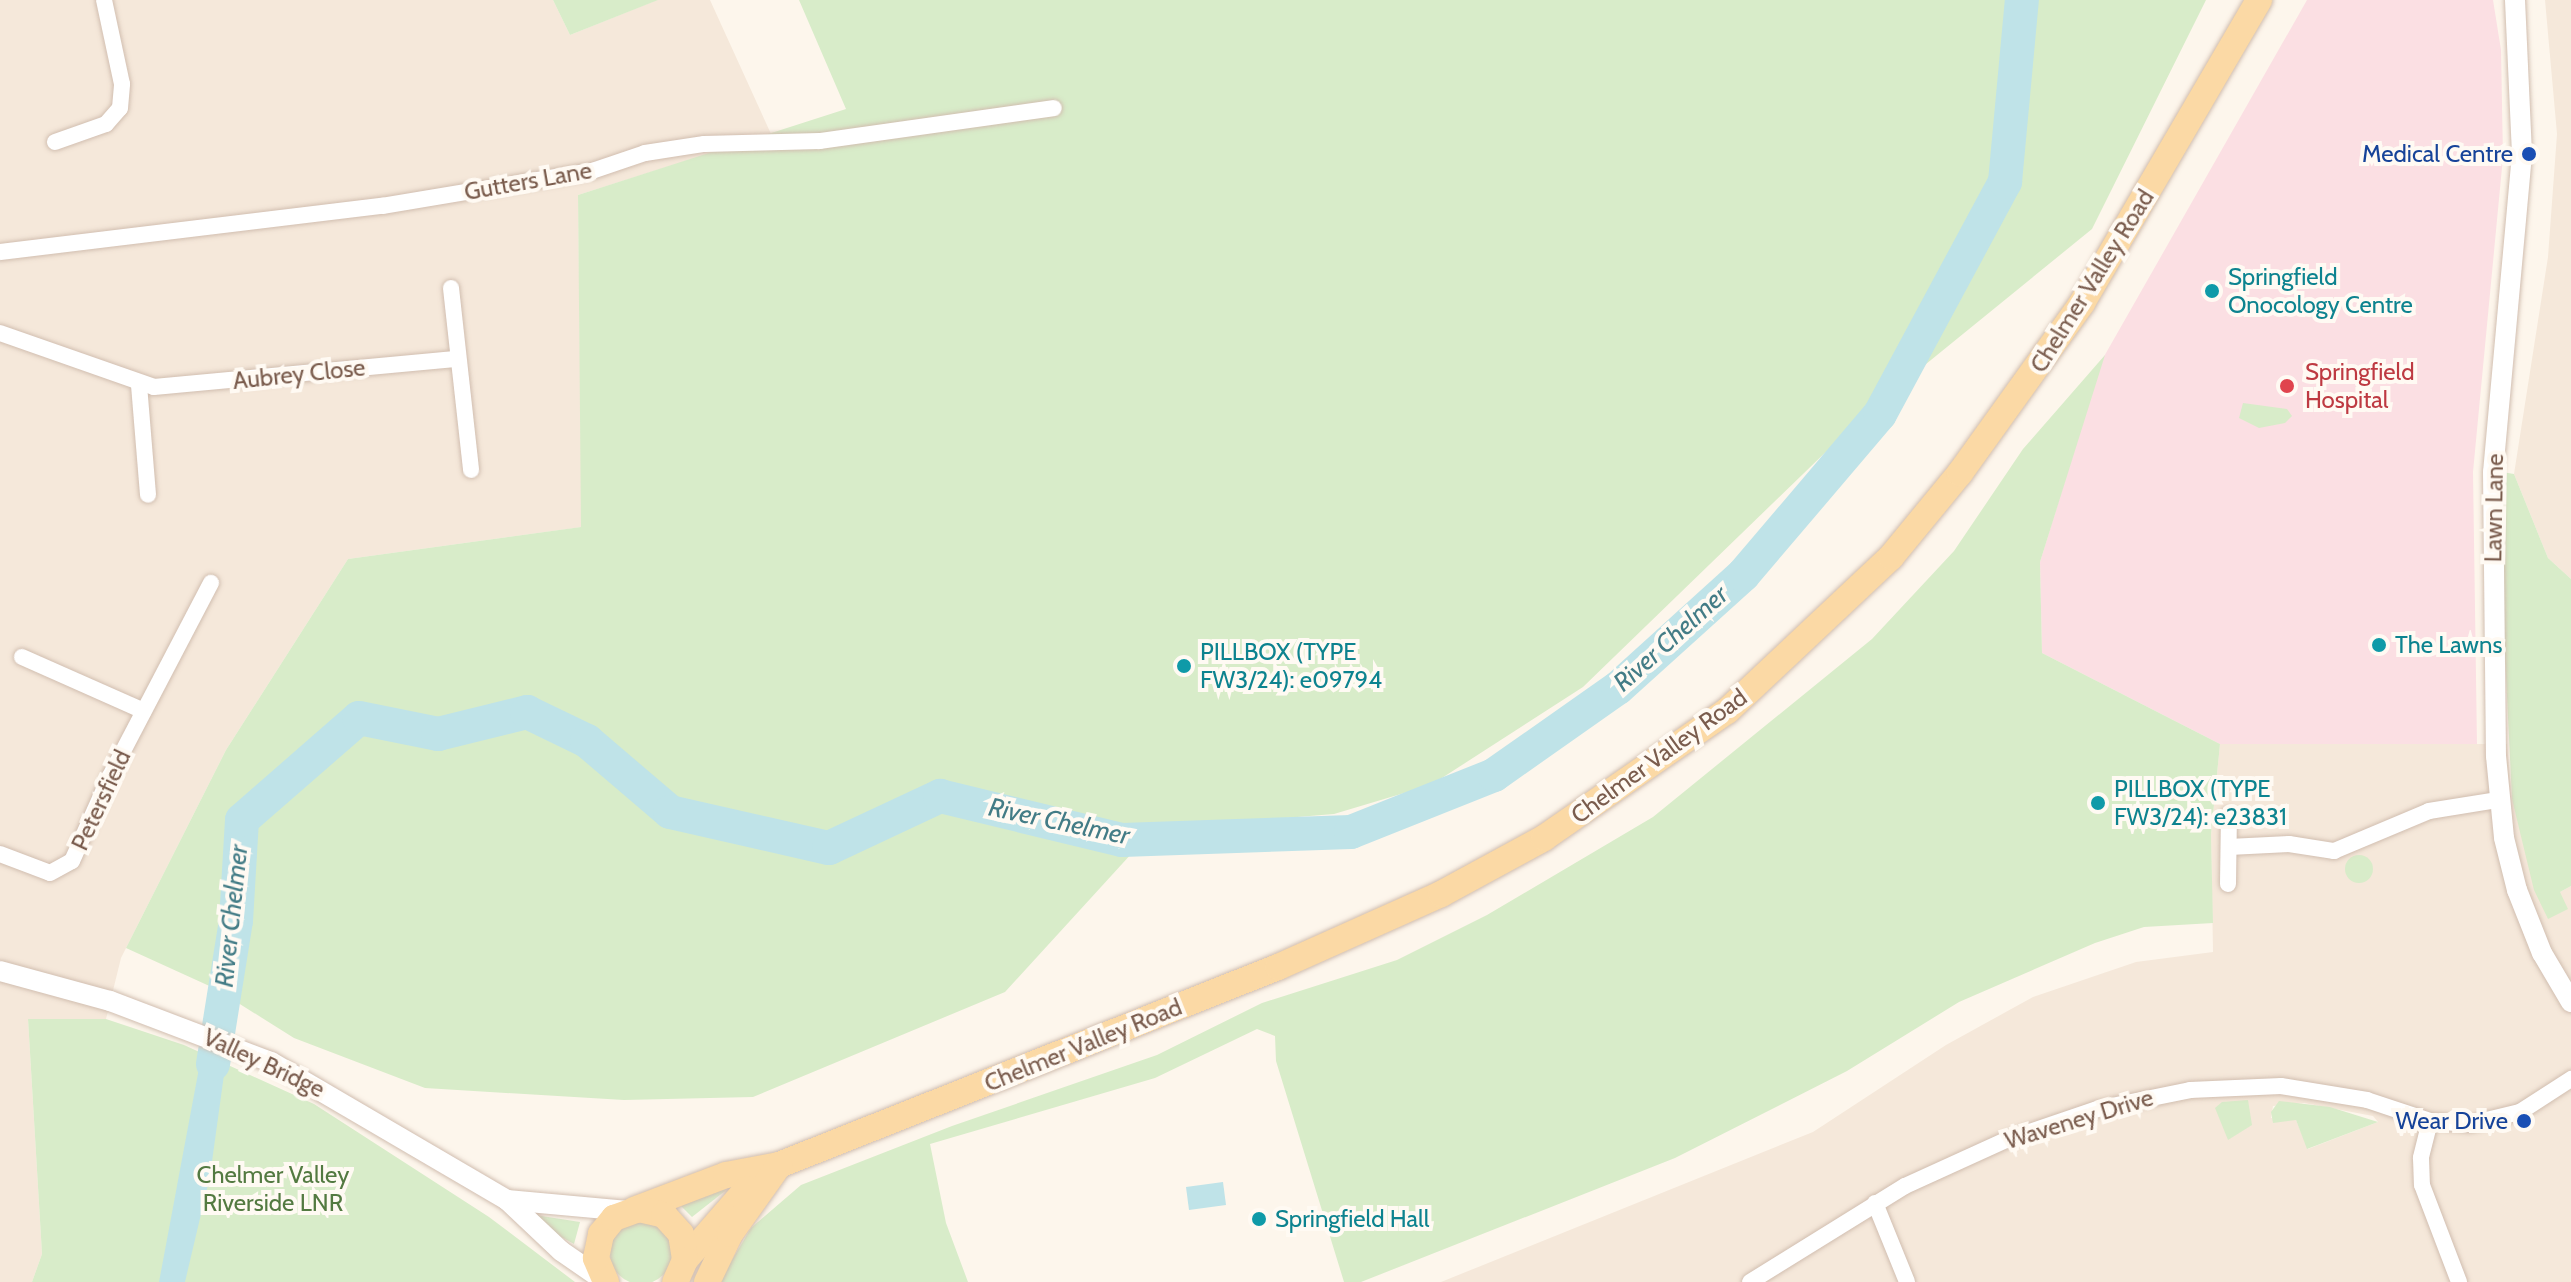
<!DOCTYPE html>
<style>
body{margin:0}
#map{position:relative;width:2571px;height:1282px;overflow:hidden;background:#fdf6ec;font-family:Cabin,sans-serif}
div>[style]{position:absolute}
.residential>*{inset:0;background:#f5e8da}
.medical>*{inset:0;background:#fbdfe3}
.green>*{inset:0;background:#d8ecc9}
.round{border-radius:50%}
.water>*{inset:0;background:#bfe3e8}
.pier>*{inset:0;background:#fdf6ec}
.river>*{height:34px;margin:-17px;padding:0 17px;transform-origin:17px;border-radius:17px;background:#bfe3e8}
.roads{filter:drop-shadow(0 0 2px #d1beb0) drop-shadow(0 0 2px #d1beb0)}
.minor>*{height:16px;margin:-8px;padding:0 8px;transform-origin:8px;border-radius:8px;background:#fff}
.tertiary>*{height:20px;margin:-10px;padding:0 10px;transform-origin:10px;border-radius:10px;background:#fff}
.primary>*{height:26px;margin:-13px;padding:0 13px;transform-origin:13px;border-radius:13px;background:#fbd9a5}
.dots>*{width:22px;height:22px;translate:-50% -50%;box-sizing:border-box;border:4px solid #fffaf3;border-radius:50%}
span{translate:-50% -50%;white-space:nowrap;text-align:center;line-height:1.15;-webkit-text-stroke:8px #fffaf3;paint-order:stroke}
.transit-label{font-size:24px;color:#164399}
.right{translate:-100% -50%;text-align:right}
.street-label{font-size:24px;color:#7a5c4d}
.culture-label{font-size:24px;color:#0d838f}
.left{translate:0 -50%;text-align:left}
.health-label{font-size:24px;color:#be3a42}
.park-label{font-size:24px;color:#537a41}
.water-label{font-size:26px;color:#437c86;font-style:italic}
</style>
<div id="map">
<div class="residential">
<div style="clip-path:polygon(0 0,553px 0,570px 35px,657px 0,710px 0,771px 134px,578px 195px,582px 527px,348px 559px,226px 750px,121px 958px,106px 1019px,28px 1019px,42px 1254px,32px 1282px,0 1282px)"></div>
<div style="clip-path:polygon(2545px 0,2571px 0,2571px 579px,2548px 558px,2514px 474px,2548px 257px,2557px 134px)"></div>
<div style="clip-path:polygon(evenodd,2220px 744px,2507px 744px,2512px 799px,2560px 892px,2571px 886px,2571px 1282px,1441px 1282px,1813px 1132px,1946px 1045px,2033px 997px,2136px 962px,2213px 952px,2211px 835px,2220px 744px,2304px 1103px,2373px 1116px,2378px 1122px,2308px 1149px,2296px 1120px,2271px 1118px,2273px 1106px,2304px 1103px)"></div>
</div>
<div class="medical">
<div style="clip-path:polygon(2307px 0,2493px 0,2501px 50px,2503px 157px,2473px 472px,2477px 744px,2220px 744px,2042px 653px,2040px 562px,2102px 360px)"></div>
</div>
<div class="green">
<div style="clip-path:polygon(553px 0,658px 0,570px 35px)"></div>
<div style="clip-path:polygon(799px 0,2206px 0,2092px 229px,1867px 412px,1583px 687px,1431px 785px,1334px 814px,1154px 829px,1005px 992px,753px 1097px,624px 1100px,425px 1088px,294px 1038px,216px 989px,126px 948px,226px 750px,348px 559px,581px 527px,578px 195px,846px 109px)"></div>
<div style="clip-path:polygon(2105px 355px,2040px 562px,2042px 653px,2220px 744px,2211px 835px,2213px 923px,2144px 927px,2095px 943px,1959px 1002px,1847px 1071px,1675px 1158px,1361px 1282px,1344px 1282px,1276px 1061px,1275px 1036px,1257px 1029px,1155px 1078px,930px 1144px,946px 1223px,968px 1282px,719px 1282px,751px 1228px,801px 1185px,952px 1126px,1157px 1055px,1262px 1003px,1397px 960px,1487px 915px,1653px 817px,1872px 639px,1954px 551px,2023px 449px)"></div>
<div style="clip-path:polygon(2243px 403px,2287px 409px,2292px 416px,2285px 423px,2259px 428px,2239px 418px)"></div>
<div style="clip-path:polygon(2502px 472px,2514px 474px,2548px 558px,2571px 579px,2571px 886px,2560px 892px,2568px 909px,2548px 919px,2534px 890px,2512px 799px,2500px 553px)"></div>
<div class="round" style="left:2345px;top:855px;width:28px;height:28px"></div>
<div style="clip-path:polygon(28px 1019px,106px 1019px,184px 1045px,314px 1104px,489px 1217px,575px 1282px,32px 1282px,42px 1254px)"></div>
<div style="clip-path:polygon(2248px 1100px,2252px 1125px,2228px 1140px,2215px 1108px,2222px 1102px)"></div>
<div style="clip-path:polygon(2279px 1101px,2330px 1107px,2378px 1122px,2307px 1149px,2296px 1120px,2273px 1123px,2271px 1112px)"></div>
<div style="clip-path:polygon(722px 1187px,725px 1191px,692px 1217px,680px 1205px)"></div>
<div style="clip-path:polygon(529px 1214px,580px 1222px,574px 1244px,527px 1218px)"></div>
<div class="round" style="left:610px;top:1222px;width:62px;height:62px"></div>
</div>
<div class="water">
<div style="clip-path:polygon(209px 1015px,231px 1024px,210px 1176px,185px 1282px,159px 1282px)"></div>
<div style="clip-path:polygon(1223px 1182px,1226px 1205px,1189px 1210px,1186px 1187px)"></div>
</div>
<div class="pier">
<div style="clip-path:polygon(205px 1014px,234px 1026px,228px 1065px,200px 1052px)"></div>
</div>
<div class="river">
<div style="left:213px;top:1064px;width:145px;rotate:-80.9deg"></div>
<div style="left:236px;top:921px;width:101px;rotate:-86.6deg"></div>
<div style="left:242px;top:820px;width:155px;rotate:-41.1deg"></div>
<div style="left:359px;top:718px;width:81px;rotate:11.4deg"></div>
<div style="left:438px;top:734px;width:92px;rotate:-13.9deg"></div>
<div style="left:527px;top:712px;width:67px;rotate:25.8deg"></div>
<div style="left:587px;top:741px;width:109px;rotate:40.5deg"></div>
<div style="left:670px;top:812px;width:163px;rotate:12.8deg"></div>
<div style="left:829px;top:848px;width:123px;rotate:-25.1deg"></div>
<div style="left:940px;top:796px;width:187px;rotate:13.6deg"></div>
<div style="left:1122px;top:840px;width:229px;rotate:-2deg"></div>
<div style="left:1351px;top:832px;width:154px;rotate:-21.7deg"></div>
<div style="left:1494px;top:775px;width:151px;rotate:-35.1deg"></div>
<div style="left:1618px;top:688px;width:169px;rotate:-42.1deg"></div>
<div style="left:1743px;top:575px;width:211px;rotate:-49.6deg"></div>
<div style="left:1880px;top:414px;width:264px;rotate:-61.7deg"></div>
<div style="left:2005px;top:182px;width:183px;rotate:-84.7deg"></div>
</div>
<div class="roads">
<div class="minor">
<div style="left:55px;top:142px;width:54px;rotate:-19.4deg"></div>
<div style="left:106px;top:124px;width:21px;rotate:-49deg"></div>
<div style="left:120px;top:108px;width:24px;rotate:-85deg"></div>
<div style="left:122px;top:84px;width:86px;rotate:-102.1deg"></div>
<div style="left:0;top:252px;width:385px;rotate:-6.9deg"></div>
<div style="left:382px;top:206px;width:213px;rotate:-9.5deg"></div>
<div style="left:592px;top:171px;width:56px;rotate:-18.8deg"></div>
<div style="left:645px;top:153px;width:60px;rotate:-8.7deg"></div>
<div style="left:704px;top:144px;width:116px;rotate:-1.5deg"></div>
<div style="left:820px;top:141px;width:236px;rotate:-8deg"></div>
<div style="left:451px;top:288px;width:183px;rotate:83.7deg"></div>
<div style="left:0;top:333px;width:163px;rotate:19.3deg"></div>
<div style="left:154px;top:387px;width:305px;rotate:-5.3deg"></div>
<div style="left:139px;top:385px;width:110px;rotate:85.3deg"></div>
<div style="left:22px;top:657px;width:133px;rotate:23.9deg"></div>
<div style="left:2229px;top:847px;width:60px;rotate:-2.9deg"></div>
<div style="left:2289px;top:844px;width:46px;rotate:8.8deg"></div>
<div style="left:2334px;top:851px;width:103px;rotate:-22.8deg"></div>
<div style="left:2429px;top:811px;width:70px;rotate:-9.1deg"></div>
<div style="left:0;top:854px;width:53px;rotate:20.8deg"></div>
<div style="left:50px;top:873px;width:25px;rotate:-29deg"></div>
<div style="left:72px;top:861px;width:93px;rotate:-65.9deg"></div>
<div style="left:110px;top:776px;width:218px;rotate:-62.4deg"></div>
<div style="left:2228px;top:884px;width:69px;rotate:-89.2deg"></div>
<div style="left:2430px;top:1121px;width:38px;rotate:104deg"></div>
<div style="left:2421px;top:1158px;width:27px;rotate:88deg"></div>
<div style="left:2422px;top:1185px;width:104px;rotate:69.1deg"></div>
<div style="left:1875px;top:1203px;width:85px;rotate:67.9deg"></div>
<div style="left:1750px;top:1282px;width:182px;rotate:-31.8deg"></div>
<div style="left:1905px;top:1186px;width:111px;rotate:-24.5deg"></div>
<div style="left:2006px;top:1140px;width:96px;rotate:-18.8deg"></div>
<div style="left:2097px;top:1109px;width:95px;rotate:-11.5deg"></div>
<div style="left:2190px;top:1090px;width:91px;rotate:-2.5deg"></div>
<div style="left:2281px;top:1086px;width:87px;rotate:9.2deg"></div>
<div style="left:2367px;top:1100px;width:66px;rotate:18.4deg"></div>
<div style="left:2430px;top:1121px;width:40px;rotate:4.3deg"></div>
<div style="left:2470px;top:1124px;width:51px;rotate:-13.5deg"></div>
<div style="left:2520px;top:1112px;width:61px;rotate:-32.9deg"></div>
</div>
<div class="tertiary">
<div style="left:2515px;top:0;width:154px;rotate:87.4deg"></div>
<div style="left:2522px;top:154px;width:319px;rotate:95.2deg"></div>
<div style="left:2493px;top:472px;width:284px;rotate:89.4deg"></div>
<div style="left:2496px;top:756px;width:82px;rotate:84.4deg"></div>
<div style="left:2504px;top:838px;width:54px;rotate:76deg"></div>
<div style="left:2517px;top:890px;width:68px;rotate:68.4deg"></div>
<div style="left:2542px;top:953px;width:57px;rotate:59.4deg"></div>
<div style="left:0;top:971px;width:114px;rotate:15.3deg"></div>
<div style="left:110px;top:1001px;width:172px;rotate:20.8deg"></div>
<div style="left:271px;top:1062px;width:273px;rotate:30.3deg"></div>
<div style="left:507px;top:1200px;width:74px;rotate:43.4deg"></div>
<div style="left:561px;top:1251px;width:55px;rotate:34.6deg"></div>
<div style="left:507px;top:1200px;width:121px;rotate:5.2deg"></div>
</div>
<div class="primary">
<div style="left:634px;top:1210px;width:98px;rotate:-20.8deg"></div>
<div style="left:726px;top:1175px;width:54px;rotate:-10.7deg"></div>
<div style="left:779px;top:1165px;width:537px;rotate:-21.64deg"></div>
<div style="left:1278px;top:967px;width:179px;rotate:-24.1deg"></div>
<div style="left:1441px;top:894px;width:117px;rotate:-28.5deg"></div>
<div style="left:1544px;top:838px;width:223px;rotate:-34.8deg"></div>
<div style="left:1727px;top:711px;width:225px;rotate:-43.2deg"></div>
<div style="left:1891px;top:557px;width:109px;rotate:-50.6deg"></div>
<div style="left:1960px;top:473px;width:209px;rotate:-54.3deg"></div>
<div style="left:2082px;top:303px;width:351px;rotate:-59.7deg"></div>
<div style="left:685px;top:1260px;width:94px;rotate:-48.9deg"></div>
<div style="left:606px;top:1282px;width:26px;rotate:-113deg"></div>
<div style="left:596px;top:1258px;width:25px;rotate:-78deg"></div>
<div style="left:601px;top:1234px;width:21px;rotate:-51deg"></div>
<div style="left:614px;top:1218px;width:27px;rotate:-20deg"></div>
<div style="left:639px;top:1209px;width:26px;rotate:13deg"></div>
<div style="left:664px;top:1215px;width:25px;rotate:48deg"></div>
<div style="left:681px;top:1234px;width:26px;rotate:81deg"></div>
<div style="left:685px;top:1260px;width:24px;rotate:114deg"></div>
<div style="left:707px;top:1282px;width:53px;rotate:-64.4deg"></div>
<div style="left:730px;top:1234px;width:85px;rotate:-54.6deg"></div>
</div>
</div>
<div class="dots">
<div style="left:2529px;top:154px;background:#1a4fb4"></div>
<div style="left:2212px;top:291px;background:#0f9aa8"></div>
<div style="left:2287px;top:386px;background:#e0444e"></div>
<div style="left:2379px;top:645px;background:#0f9aa8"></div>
<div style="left:1184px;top:666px;background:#0f9aa8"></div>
<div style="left:2098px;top:803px;background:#0f9aa8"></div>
<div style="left:2524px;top:1121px;background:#1a4fb4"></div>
<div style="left:1259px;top:1219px;background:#0f9aa8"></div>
</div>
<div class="transit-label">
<span class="right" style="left:2513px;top:154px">Medical Centre</span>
<span class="right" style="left:2508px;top:1121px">Wear Drive</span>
</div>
<div class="street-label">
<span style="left:528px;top:181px;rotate:-10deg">Gutters Lane</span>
<span style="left:2092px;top:281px;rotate:-58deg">Chelmer Valley Road</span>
<span style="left:299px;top:374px;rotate:-6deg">Aubrey Close</span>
<span style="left:2494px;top:508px;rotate:-89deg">Lawn Lane</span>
<span style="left:1659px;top:756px;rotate:-36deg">Chelmer Valley Road</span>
<span style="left:101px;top:800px;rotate:-65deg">Petersfield</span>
<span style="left:1083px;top:1045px;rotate:-22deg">Chelmer Valley Road</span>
<span style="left:264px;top:1063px;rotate:25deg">Valley Bridge</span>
<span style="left:2079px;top:1119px;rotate:-17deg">Waveney Drive</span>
</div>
<div class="culture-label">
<span class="left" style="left:2228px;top:291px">Springfield<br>Onocology Centre</span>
<span class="left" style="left:2395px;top:645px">The Lawns</span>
<span class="left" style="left:1200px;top:666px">PILLBOX (TYPE<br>FW3/24): e09794</span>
<span class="left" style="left:2114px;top:803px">PILLBOX (TYPE<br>FW3/24): e23831</span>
<span class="left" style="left:1275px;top:1219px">Springfield Hall</span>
</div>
<div class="health-label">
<span class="left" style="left:2305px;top:386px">Springfield<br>Hospital</span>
</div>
<div class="park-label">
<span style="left:273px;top:1189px">Chelmer Valley<br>Riverside LNR</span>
</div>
<div class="water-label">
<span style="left:1671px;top:639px;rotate:-42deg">River Chelmer</span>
<span style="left:1059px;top:822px;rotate:12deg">River Chelmer</span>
<span style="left:232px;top:916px;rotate:-84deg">River Chelmer</span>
</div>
</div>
